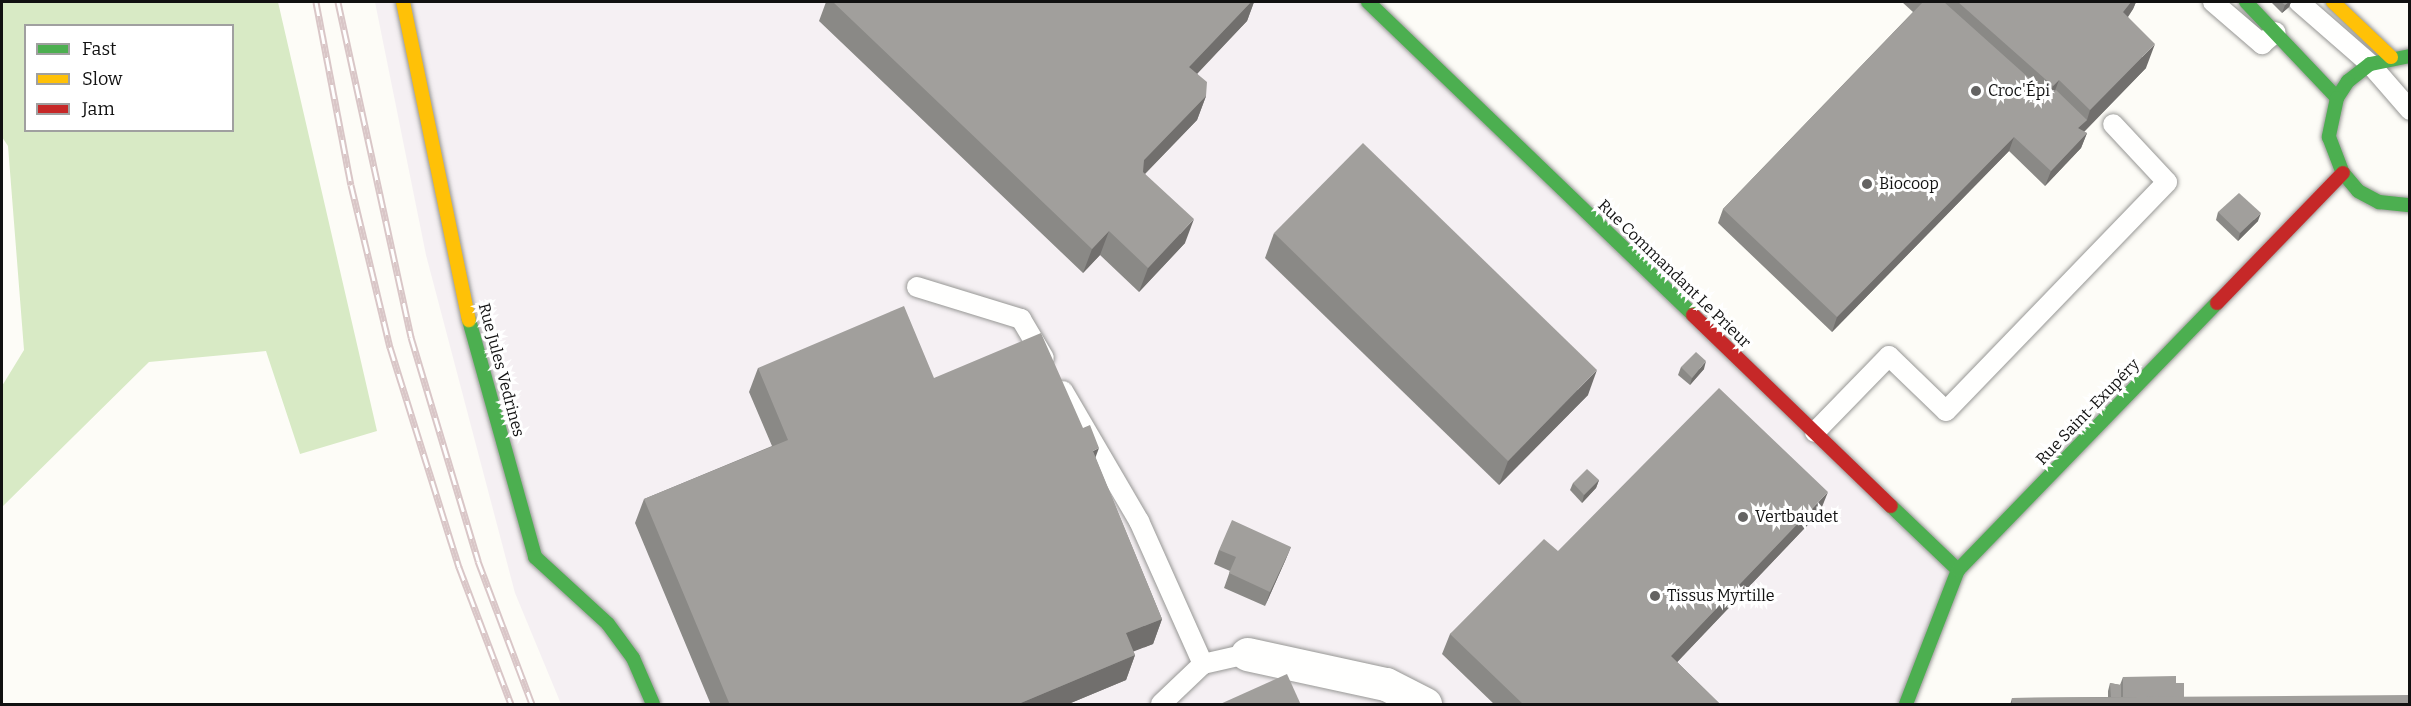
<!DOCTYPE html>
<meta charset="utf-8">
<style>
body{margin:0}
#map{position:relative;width:2411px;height:706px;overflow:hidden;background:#fdfcf7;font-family:Bitter,serif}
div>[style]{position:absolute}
.industrial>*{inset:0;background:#f5f0f3}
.forest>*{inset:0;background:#d8eac5}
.roads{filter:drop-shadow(0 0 2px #979795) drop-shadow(0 0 2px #979795)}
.lane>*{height:20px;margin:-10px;padding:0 10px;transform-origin:10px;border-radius:10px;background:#fffffe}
.street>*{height:33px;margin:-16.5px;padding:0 16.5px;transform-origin:16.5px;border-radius:16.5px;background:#fffffe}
.fast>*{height:14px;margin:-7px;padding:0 7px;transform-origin:7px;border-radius:7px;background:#4caf50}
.slow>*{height:14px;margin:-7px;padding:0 7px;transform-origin:7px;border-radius:7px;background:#ffc107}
.jam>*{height:14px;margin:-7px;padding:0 7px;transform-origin:7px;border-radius:7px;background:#c62828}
.rail>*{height:7px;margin-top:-3.5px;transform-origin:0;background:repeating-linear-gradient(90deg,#fff 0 14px,#d9c6c7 0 28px);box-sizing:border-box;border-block:2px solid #d9c6c7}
.wall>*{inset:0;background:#8a8986}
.shaded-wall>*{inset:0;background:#716f6d}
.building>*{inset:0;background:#a19f9c}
.dots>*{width:16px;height:16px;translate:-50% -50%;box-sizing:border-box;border:3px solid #fff;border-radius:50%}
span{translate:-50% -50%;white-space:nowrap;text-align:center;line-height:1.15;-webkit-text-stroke:6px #fff;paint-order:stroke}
.poi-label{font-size:16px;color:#111}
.left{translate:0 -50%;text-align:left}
.street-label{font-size:16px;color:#111}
.frame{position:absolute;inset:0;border:3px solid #111;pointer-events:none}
.legend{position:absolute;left:24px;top:24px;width:210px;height:108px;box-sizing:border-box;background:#fff;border:2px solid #a0a0a0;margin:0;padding:8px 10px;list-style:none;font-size:18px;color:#111}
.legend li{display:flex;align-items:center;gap:12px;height:30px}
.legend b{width:30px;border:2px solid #a0a0a0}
</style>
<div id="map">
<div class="industrial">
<div style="clip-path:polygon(375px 2px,1368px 2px,1958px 570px,1906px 704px,561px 704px,515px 593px,426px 255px)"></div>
</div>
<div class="forest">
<div style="clip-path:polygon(evenodd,2px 2px,278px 2px,377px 431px,300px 454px,266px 351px,149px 362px,2px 507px,2px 386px,24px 350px,8px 146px,2px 137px,2px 2px,26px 26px,232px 26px,232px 130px,26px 130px,26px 26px)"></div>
</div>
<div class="roads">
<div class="lane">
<div style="left:2213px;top:2px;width:65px;rotate:40.6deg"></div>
<div style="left:2262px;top:44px;width:18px;rotate:-41deg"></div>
<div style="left:2299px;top:2px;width:94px;rotate:41.1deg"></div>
<div style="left:2370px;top:64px;width:61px;rotate:49deg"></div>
<div style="left:917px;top:287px;width:109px;rotate:17.1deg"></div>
<div style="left:1021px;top:319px;width:45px;rotate:59.5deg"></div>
<div style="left:1063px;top:391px;width:151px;rotate:59.7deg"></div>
<div style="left:1139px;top:521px;width:157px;rotate:65.9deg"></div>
<div style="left:1815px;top:432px;width:106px;rotate:-45.8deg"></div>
<div style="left:1889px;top:356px;width:79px;rotate:44deg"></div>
<div style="left:1946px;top:411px;width:318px;rotate:-46deg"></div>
<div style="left:2167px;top:182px;width:79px;rotate:-133deg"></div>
<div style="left:1161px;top:704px;width:58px;rotate:-43.6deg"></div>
<div style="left:1203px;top:664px;width:45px;rotate:-12.8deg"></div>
</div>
<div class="street">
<div style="left:1247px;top:654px;width:142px;rotate:12.2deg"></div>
<div style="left:1386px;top:684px;width:44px;rotate:27.1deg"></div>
</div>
<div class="fast">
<div style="left:1368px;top:2px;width:451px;rotate:43.9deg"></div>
<div style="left:2246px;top:2px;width:132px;rotate:46.5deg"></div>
<div style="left:2410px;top:56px;width:41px;rotate:168.7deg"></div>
<div style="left:2370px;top:64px;width:28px;rotate:142deg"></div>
<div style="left:2348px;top:81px;width:20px;rotate:123deg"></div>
<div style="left:2337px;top:98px;width:40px;rotate:102deg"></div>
<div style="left:2329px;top:137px;width:39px;rotate:69deg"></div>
<div style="left:2343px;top:173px;width:23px;rotate:50deg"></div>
<div style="left:2358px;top:191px;width:24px;rotate:28deg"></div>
<div style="left:2379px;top:202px;width:31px;rotate:6deg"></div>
<div style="left:469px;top:320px;width:246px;rotate:74.4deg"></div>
<div style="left:535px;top:557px;width:99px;rotate:42.5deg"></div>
<div style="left:608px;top:624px;width:42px;rotate:53.7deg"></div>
<div style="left:633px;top:658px;width:50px;rotate:66.5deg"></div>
<div style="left:1891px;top:506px;width:93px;rotate:43.7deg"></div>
<div style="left:1906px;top:704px;width:144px;rotate:-68.8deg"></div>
<div style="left:1958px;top:570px;width:372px;rotate:-45.9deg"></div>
</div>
<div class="slow">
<div style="left:403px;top:2px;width:325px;rotate:78.3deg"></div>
<div style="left:2333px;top:2px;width:80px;rotate:43.5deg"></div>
</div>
<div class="jam">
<div style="left:2217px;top:303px;width:181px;rotate:-45.9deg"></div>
<div style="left:1693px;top:315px;width:275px;rotate:44deg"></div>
</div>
</div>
<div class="rail">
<div style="left:316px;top:2px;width:186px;rotate:79.2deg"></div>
<div style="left:351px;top:185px;width:167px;rotate:76.5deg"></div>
<div style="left:390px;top:347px;width:231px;rotate:72.6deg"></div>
<div style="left:459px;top:567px;width:147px;rotate:69.2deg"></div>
<div style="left:338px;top:2px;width:343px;rotate:77.7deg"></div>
<div style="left:411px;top:337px;width:234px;rotate:73.3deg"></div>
<div style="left:478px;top:561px;width:153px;rotate:69.3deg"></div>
</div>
<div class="wall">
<div style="clip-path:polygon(826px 2px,1254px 2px,1247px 21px,1197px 73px,1206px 96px,1197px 120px,1145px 174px,1185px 243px,1139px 292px,1100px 255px,1083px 273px,819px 21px)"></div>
<div style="clip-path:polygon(1902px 2px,2136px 2px,2133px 9px,2128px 17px,2146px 68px,2084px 132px,2087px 133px,2081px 148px,2045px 186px,2009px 151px,1832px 332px,1718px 223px,1723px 209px,1913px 12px)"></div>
<div style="clip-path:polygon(2271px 2px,2291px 2px,2289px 7px,2282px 13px)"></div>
<div style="clip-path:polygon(2218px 212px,2258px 221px,2238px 241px,2216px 220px)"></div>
<div style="clip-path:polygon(1274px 233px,1588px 395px,1499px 485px,1265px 258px)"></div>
<div style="clip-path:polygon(1681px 367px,1704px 369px,1690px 385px,1678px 375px)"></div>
<div style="clip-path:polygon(758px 368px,934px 378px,1095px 457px,1162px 619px,1153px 644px,1133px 651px,1135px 655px,1126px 680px,1066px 705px,711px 705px,635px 523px,644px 499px,772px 446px,749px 392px)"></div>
<div style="clip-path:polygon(1599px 480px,1596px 488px,1582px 503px,1570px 490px,1573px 483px)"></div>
<div style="clip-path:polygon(1820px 512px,1677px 662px,1721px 705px,1495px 705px,1442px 654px,1450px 634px,1558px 551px)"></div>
<div style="clip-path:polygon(1291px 547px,1285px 561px,1265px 606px,1224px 588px,1230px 571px,1214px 564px,1219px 550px)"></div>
<div style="clip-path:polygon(2123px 677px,2176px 683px,2184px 697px,2409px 705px,2010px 705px,2012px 698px,2108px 697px,2108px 691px,2110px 683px,2120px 685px)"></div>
</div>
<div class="shaded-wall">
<div style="clip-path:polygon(1251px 2px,1254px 2px,1247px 21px,1181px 91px,1189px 67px)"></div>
<div style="clip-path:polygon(2131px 2px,2136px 2px,2133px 9px,2114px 37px,2123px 12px)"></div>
<div style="clip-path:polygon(2289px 2px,2291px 2px,2289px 7px,2282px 13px,2285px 5px)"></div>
<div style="clip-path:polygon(2155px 44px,2146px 68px,2073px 143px,2078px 128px,2087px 120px,2090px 110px)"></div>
<div style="clip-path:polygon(2059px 80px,2050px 104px,2044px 111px,2053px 86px)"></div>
<div style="clip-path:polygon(1206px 96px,1197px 120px,1135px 184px,1144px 160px)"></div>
<div style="clip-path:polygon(2087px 133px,2081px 148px,2045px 186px,2051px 171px)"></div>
<div style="clip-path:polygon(2014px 137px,2009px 151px,1832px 332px,1837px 317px)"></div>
<div style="clip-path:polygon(2261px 213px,2258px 221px,2238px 241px,2240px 233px)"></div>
<div style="clip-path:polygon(1194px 219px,1185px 243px,1139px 292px,1148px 268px)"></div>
<div style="clip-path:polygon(1109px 231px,1100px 255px,1083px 273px,1092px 249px)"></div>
<div style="clip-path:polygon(1706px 361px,1704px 369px,1690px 385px,1692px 378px)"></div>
<div style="clip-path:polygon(1597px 370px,1588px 395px,1499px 485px,1508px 461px)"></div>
<div style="clip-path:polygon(1099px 448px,1090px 472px,1093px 451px)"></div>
<div style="clip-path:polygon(1599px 480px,1596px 488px,1582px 503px,1584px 495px)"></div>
<div style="clip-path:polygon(1828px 492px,1820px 512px,1664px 676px,1671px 656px)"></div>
<div style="clip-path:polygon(1291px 547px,1285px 561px,1265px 606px,1270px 592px)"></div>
<div style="clip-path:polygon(1162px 619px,1153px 644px,1117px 658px,1126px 633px)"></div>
<div style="clip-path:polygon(1135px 655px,1126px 680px,1066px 705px,1016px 705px)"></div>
</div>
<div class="building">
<div style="clip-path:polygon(833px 2px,1251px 2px,1189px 67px,1207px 82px,1206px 96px,1144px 160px,1143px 172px,1194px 219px,1148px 268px,1109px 231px,1092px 249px)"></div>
<div style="clip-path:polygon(1923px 2px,1944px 2px,2049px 96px,2056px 90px,2087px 120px,2078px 128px,2087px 133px,2051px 171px,2014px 137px,1837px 317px,1723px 209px)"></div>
<div style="clip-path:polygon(1958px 2px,2131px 2px,2123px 12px,2155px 44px,2090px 110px,2059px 80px,2053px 86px)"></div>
<div style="clip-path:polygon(2281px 2px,2289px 2px,2285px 5px)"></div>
<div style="clip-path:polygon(1363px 143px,1597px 370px,1508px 461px,1274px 233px)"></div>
<div style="clip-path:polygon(2239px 193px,2261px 213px,2240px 233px,2218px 212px)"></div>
<div style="clip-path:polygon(904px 306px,934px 378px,1041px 333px,1083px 428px,1090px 425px,1099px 448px,1093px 451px,1162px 619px,1126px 633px,1135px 655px,1016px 705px,730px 705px,644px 499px,788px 440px,758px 368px)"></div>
<div style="clip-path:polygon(1696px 352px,1706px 361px,1692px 378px,1681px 367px)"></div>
<div style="clip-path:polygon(1719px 388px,1828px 492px,1671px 656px,1721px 705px,1524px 705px,1450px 634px,1544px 539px,1558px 551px)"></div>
<div style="clip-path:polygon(1587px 469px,1599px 480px,1584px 495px,1573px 483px)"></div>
<div style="clip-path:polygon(1232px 520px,1291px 547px,1270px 592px,1229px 573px,1236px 557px,1219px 550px)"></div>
<div style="clip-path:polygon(1287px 674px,1301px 705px,1218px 705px)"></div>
<div style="clip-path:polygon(2176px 676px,2176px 697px,2123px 697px,2123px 677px)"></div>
<div style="clip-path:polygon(2110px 683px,2121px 685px,2121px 697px,2111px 697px)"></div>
<div style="clip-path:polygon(2176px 683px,2184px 683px,2184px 697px,2176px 697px)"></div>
<div style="clip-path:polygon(2409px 695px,2409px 705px,2012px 705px,2012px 698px)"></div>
</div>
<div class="dots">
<div style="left:1976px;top:91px;background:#646362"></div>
<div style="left:1867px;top:184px;background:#646362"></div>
<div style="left:1743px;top:517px;background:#646362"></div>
<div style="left:1655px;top:596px;background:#646362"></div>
</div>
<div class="poi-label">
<span class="left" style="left:1988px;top:91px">Croc'Épi</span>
<span class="left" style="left:1879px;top:184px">Biocoop</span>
<span class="left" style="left:1755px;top:517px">Vertbaudet</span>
<span class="left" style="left:1667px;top:596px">Tissus Myrtille</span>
</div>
<div class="street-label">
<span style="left:1674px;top:274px;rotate:44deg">Rue Commandant Le Prieur</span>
<span style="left:501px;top:370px;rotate:75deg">Rue Jules Vedrines</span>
<span style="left:2088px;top:412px;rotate:-46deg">Rue Saint-Exupéry</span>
</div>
<div class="frame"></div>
<ul class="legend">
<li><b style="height:8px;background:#4caf50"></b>Fast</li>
<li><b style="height:8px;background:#ffc107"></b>Slow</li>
<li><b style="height:8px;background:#c62828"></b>Jam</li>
</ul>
</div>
